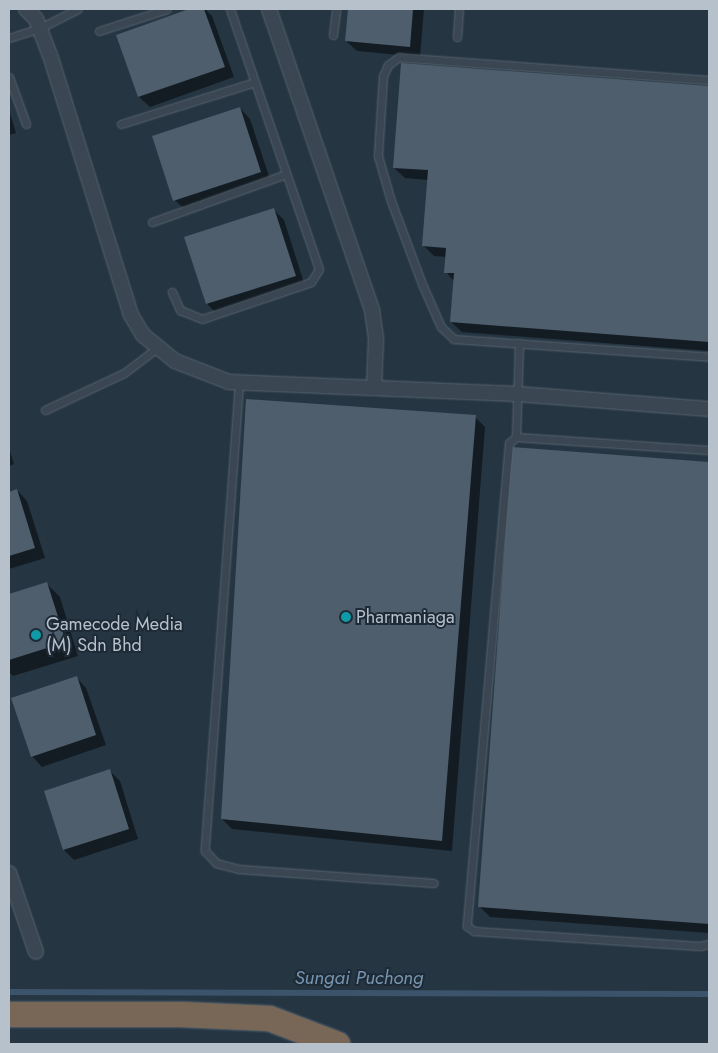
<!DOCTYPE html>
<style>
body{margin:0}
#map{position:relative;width:718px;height:1053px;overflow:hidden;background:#253542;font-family:Jost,sans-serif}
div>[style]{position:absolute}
.shadow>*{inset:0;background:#0007}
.stream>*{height:5.5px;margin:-2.75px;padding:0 2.75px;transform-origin:2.75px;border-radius:2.75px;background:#3b546b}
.building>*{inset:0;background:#4e5e6d}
.roads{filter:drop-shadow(0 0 1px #58646f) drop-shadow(0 0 1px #58646f)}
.lane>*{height:7px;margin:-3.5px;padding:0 3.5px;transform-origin:3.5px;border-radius:3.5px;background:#3a4652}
.street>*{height:14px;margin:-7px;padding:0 7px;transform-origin:7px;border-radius:7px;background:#3a4652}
.highway>*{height:25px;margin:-12.5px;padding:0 12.5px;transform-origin:12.5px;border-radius:12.5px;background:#786757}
.dots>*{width:14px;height:14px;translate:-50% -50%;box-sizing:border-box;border:2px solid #1e2b37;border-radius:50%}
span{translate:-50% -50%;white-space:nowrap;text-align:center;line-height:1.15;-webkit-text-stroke:4px #1e2b37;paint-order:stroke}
.poi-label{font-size:18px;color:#b7c1cc}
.left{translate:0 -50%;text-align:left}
.water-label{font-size:19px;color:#7695af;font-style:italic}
.frame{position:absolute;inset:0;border:10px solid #b7c1cc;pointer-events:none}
</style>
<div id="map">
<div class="shadow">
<div style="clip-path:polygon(193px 9px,205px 9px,212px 16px,234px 77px,150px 107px,139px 97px,118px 36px)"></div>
<div style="clip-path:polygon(349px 9px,424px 9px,420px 57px,357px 51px,346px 41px)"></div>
<div style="clip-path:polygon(402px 64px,709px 87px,709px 351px,462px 332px,451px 322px,454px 281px,446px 272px,447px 257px,434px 256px,423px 245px,428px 180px,405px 178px,394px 168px)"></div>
<div style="clip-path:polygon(240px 108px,250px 119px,271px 182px,185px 210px,175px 200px)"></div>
<div style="clip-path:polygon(9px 110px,16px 133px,9px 135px)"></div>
<div style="clip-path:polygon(274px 210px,284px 220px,305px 286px,217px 314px,207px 304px)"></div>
<div style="clip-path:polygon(475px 417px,485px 427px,452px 851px,232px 829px,222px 819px)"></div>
<div style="clip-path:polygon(9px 448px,14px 464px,9px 466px)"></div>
<div style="clip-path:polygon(513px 449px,709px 463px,709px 933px,490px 917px,479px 906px)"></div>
<div style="clip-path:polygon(17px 490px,27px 501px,45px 558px,9px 569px,9px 493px)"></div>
<div style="clip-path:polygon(46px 583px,60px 597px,78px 656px,13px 676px,9px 672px,9px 595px)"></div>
<div style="clip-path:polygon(76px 677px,86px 688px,106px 745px,42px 767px,32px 756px)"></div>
<div style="clip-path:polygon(110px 771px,120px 781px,138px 839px,74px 860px,64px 850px)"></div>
</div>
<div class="stream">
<div style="left:9px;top:992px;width:700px;rotate:0.16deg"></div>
</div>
<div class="building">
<div style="clip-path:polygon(189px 9px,204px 9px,225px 67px,138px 97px,116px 35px)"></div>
<div style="clip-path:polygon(348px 9px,413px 9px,410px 47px,345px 41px)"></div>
<div style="clip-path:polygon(401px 63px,709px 86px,709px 342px,450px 322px,454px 273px,444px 273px,446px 248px,422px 246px,428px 170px,393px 168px)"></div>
<div style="clip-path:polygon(240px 107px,261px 172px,173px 201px,152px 136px)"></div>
<div style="clip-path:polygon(274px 208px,296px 276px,206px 304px,184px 237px)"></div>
<div style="clip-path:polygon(246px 399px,476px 415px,442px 841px,221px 819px)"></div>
<div style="clip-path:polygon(512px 447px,709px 462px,709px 924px,478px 907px)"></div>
<div style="clip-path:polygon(17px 489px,35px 548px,9px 556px,9px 492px)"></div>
<div style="clip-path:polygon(47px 582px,66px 642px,9px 660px,9px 594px)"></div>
<div style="clip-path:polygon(77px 676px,96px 735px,31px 757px,11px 698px)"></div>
<div style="clip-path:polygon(110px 769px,129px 829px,63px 850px,44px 791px)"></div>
</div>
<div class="roads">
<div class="lane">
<div style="left:99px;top:31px;width:71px;rotate:-17.9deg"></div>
<div style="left:333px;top:35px;width:26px;rotate:-83deg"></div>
<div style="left:457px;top:37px;width:28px;rotate:-86deg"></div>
<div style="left:9px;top:38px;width:33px;rotate:-18deg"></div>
<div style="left:40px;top:28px;width:42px;rotate:-26.6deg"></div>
<div style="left:9px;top:77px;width:50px;rotate:70.1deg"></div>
<div style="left:709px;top:80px;width:311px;rotate:-175.8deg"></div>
<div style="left:399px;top:57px;width:14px;rotate:144deg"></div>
<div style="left:388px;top:65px;width:12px;rotate:114deg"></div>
<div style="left:383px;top:76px;width:80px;rotate:93.6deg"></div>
<div style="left:378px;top:156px;width:47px;rotate:73.9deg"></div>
<div style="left:391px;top:201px;width:89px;rotate:69.5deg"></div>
<div style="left:422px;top:284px;width:47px;rotate:66.2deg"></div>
<div style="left:441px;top:327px;width:18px;rotate:43deg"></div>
<div style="left:454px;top:339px;width:256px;rotate:4deg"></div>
<div style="left:121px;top:124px;width:140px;rotate:-17.4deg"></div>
<div style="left:152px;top:222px;width:142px;rotate:-19.7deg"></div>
<div style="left:172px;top:292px;width:20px;rotate:66deg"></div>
<div style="left:180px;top:310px;width:24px;rotate:22deg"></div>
<div style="left:202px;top:319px;width:115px;rotate:-18.7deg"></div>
<div style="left:311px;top:282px;width:15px;rotate:-58deg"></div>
<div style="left:319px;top:269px;width:275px;rotate:-108.9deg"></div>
<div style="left:519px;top:343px;width:94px;rotate:91.8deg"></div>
<div style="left:516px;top:437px;width:9px;rotate:139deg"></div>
<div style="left:509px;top:443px;width:485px;rotate:95deg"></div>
<div style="left:467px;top:926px;width:9px;rotate:36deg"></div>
<div style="left:474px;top:931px;width:226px;rotate:3.8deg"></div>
<div style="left:700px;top:946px;width:9px;rotate:-13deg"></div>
<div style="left:239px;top:383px;width:469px;rotate:94.2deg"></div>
<div style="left:205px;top:851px;width:16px;rotate:47deg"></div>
<div style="left:216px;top:863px;width:24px;rotate:15deg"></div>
<div style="left:239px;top:869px;width:195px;rotate:4.1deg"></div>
<div style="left:45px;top:410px;width:87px;rotate:-25.1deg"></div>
<div style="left:124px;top:373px;width:41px;rotate:-37.1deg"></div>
<div style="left:516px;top:437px;width:193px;rotate:3.9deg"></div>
</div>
<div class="street">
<div style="left:26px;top:9px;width:14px;rotate:45deg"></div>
<div style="left:36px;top:19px;width:39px;rotate:69deg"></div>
<div style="left:50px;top:55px;width:272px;rotate:72.7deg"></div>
<div style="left:131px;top:315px;width:23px;rotate:59deg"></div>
<div style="left:143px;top:335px;width:41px;rotate:39.1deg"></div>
<div style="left:175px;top:361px;width:58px;rotate:21.3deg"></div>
<div style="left:229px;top:382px;width:289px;rotate:2.4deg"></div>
<div style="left:518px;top:394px;width:192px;rotate:4.5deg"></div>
<div style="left:269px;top:9px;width:318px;rotate:71.1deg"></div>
<div style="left:372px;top:310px;width:28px;rotate:82deg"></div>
<div style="left:376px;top:338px;width:49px;rotate:92.3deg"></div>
<div style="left:9px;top:873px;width:83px;rotate:71.1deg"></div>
</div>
<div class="highway">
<div style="left:9px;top:1014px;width:172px"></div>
<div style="left:181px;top:1014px;width:88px;rotate:2.6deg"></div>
<div style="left:269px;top:1018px;width:73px;rotate:20.9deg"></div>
</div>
</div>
<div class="dots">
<div style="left:346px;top:617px;background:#0f9aa8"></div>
<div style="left:36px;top:635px;background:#0f9aa8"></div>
</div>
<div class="poi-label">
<span class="left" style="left:356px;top:617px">Pharmaniaga</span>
<span class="left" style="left:46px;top:635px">Gamecode Media<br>(M) Sdn Bhd</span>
</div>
<div class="water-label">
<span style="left:359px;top:978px">Sungai Puchong</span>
</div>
<div class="frame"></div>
</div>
